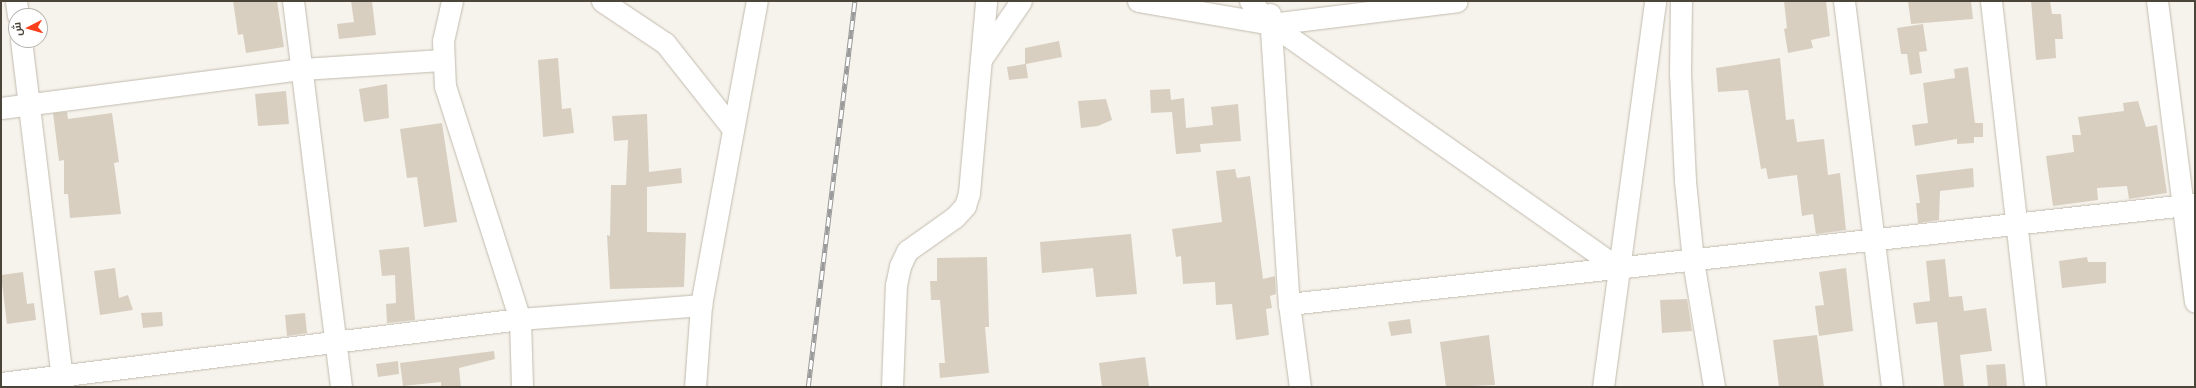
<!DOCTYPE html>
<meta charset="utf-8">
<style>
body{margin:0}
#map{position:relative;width:2196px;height:388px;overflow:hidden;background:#f6f3ec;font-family:"Titillium Web",Cairo,sans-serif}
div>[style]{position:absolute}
.building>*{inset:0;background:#d8cfc1}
.roads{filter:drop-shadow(0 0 1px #c2bbae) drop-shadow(0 0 1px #c2bbae)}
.minor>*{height:21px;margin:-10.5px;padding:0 10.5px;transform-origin:10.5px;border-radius:10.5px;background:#fff}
.rail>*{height:4.5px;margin-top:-2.25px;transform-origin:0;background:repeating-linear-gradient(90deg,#fff 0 9px,#9a9a9a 0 18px);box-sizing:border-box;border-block:1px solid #9a9a9a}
span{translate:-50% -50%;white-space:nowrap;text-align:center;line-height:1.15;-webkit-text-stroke:3px #fff;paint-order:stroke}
.frame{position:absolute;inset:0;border:2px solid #4b4439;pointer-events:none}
.north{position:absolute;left:8px;top:8px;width:40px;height:40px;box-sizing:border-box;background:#fff;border:1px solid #b7b4b0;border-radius:50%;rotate:264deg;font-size:11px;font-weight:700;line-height:16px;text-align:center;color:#4b4439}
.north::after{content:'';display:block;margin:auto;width:14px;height:18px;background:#fc3f1d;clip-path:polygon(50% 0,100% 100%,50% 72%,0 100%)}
</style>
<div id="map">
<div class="building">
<div style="clip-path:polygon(233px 1px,277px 1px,284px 47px,246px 53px,243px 34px,238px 35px)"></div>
<div style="clip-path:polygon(351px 1px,372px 1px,376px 35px,339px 39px,337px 24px,354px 22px)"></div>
<div style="clip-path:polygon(1784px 1px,1826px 1px,1830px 36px,1811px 40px,1813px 48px,1788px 53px,1784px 29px,1787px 28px)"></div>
<div style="clip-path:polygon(1908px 1px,1971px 1px,1973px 19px,1911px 24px)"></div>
<div style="clip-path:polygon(2031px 1px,2050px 1px,2052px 14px,2061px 14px,2063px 39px,2055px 39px,2056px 58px,2036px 60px)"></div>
<div style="clip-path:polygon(1923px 24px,1927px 51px,1919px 52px,1922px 73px,1910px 75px,1907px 54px,1901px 54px,1897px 28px)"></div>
<div style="clip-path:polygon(1059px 41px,1062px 57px,1026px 64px,1028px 78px,1009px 80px,1007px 67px,1025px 64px,1025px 48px)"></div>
<div style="clip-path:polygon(558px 58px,562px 109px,571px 108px,574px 133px,543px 137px,538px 60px)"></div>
<div style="clip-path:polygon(1780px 58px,1786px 120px,1794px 119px,1797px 142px,1824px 139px,1828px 175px,1840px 173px,1846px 230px,1816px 234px,1813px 214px,1802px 216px,1797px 175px,1768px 179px,1766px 168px,1761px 169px,1748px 90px,1718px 92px,1716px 68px)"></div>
<div style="clip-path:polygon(1968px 67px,1975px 123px,1983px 123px,1983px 137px,1974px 137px,1974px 143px,1957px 144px,1957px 139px,1915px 146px,1912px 125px,1928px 123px,1923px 83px,1955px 78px,1954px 69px)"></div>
<div style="clip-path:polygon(387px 84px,389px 118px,364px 122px,359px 89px)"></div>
<div style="clip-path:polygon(1170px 89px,1171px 100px,1184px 98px,1186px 128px,1213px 125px,1211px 107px,1238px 104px,1241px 141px,1200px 144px,1201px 152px,1176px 154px,1172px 112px,1151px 113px,1150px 90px)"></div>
<div style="clip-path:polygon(286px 91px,289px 124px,258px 126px,255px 94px)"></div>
<div style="clip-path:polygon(1106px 99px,1112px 120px,1098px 126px,1081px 128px,1078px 101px)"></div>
<div style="clip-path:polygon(2138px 101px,2146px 127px,2157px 125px,2167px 193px,2129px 199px,2127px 186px,2097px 188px,2098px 200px,2053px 206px,2046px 156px,2074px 152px,2072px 135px,2081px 135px,2078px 117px,2124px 111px,2123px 103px)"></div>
<div style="clip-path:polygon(67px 112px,68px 119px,112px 113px,119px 162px,114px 163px,121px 214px,70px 218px,68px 194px,64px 194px,64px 160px,59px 161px,53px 113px)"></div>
<div style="clip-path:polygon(647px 114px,649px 172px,681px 168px,682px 183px,647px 187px,647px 232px,686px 233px,684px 287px,610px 289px,607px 235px,610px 236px,611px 185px,626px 185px,628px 140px,614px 141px,612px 116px)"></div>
<div style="clip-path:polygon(442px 123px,457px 222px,424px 227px,417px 177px,407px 178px,400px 129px)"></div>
<div style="clip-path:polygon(1973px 168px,1974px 187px,1940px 191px,1939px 220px,1918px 223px,1916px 203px,1920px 203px,1916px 175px)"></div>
<div style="clip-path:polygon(1235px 169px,1237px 178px,1250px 176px,1263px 279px,1275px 276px,1276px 294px,1270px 296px,1272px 308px,1266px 309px,1269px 335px,1236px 340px,1232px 304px,1216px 305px,1215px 282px,1183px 284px,1181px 256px,1176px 257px,1172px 229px,1222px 222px,1216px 171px)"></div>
<div style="clip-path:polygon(1131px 234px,1137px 294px,1096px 297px,1093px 268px,1042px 273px,1040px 242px)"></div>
<div style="clip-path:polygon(409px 247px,415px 320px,387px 323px,386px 304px,396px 303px,395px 275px,382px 276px,379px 250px)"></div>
<div style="clip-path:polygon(987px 257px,989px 327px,985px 327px,989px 373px,940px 378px,939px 363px,945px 363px,940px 300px,931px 300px,930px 281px,937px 281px,937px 258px)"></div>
<div style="clip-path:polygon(2087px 257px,2088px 262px,2106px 262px,2106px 283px,2062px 288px,2059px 261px)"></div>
<div style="clip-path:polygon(1945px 259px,1949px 297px,1962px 296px,1964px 311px,1986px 308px,1992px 351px,1960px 355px,1964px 387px,1944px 387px,1937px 322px,1916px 324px,1913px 303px,1930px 301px,1926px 261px)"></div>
<div style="clip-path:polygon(115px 268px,119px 298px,128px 295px,133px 310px,100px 315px,94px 271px)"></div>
<div style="clip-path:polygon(1846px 268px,1853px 331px,1819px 336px,1815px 306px,1824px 305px,1819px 272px)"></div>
<div style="clip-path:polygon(23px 272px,27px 304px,34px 303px,36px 320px,7px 324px,1px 275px)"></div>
<div style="clip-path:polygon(1687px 299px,1692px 331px,1662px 333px,1660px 300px)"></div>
<div style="clip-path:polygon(162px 312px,163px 326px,143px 328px,141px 313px)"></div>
<div style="clip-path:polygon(305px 313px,307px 333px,287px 336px,285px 315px)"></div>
<div style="clip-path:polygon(1410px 319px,1412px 333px,1391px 336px,1388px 322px)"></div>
<div style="clip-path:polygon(1489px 335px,1495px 385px,1446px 387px,1440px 342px)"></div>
<div style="clip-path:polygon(1817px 335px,1824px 387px,1779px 387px,1773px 340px)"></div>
<div style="clip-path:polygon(494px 351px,495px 359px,459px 368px,461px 387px,441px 387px,441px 382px,403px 386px,400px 363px)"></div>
<div style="clip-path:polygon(1145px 357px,1149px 386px,1102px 387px,1099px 363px)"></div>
<div style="clip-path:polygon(398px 361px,399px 374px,378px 377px,376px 364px)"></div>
<div style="clip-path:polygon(2005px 364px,2007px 387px,1988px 387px,1986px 365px)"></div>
</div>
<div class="roads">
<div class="minor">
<div style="left:16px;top:1px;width:15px;rotate:82deg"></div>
<div style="left:293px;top:1px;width:389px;rotate:82.9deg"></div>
<div style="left:452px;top:1px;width:41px;rotate:102.7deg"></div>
<div style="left:443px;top:41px;width:45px;rotate:87.5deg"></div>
<div style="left:445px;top:86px;width:245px;rotate:72.2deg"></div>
<div style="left:520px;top:319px;width:68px;rotate:88.3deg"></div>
<div style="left:602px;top:1px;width:76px;rotate:33.7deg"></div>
<div style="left:665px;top:43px;width:110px;rotate:51.7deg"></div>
<div style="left:1138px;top:1px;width:135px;rotate:9.8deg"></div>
<div style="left:1271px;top:24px;width:187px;rotate:-7deg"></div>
<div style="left:1250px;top:1px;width:31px;rotate:48deg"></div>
<div style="left:1271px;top:24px;width:426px;rotate:35.1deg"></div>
<div style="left:1681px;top:1px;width:73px;rotate:90.8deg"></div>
<div style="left:1680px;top:74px;width:107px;rotate:87.3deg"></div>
<div style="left:1685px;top:181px;width:80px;rotate:84.3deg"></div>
<div style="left:1693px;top:261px;width:128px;rotate:80.5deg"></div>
<div style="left:1844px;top:1px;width:389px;rotate:82.9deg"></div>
<div style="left:1991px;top:1px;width:388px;rotate:83.5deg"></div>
<div style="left:2157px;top:1px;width:303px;rotate:82.8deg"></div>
<div style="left:1270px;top:14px;width:291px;rotate:86.3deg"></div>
<div style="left:1289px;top:304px;width:84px;rotate:82.5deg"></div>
<div style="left:21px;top:40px;width:350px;rotate:83.1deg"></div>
<div style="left:982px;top:58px;width:69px;rotate:-55.6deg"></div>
<div style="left:1px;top:108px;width:304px;rotate:-7.4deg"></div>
<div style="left:302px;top:69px;width:140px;rotate:-3.7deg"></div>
<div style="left:1289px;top:304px;width:912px;rotate:-6.3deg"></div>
<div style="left:1px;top:383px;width:523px;rotate:-7.03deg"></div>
<div style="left:520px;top:319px;width:182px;rotate:-4.4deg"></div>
<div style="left:695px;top:387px;width:82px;rotate:-85.8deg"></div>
<div style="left:701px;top:305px;width:309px;rotate:-79.6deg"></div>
<div style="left:892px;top:387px;width:102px;rotate:-87.8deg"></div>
<div style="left:896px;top:285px;width:19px;rotate:-78deg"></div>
<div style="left:900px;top:266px;width:17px;rotate:-65deg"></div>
<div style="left:907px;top:251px;width:59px;rotate:-35.3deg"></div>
<div style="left:955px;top:217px;width:15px;rotate:-48deg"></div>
<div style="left:965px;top:206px;width:14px;rotate:-73deg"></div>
<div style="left:969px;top:193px;width:193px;rotate:-84.9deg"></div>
<div style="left:1603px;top:387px;width:389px;rotate:-82.3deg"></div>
</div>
</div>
<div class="rail">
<div style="left:808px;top:387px;width:389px;rotate:-83.1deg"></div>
</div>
<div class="frame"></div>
<div class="north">ش</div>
</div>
